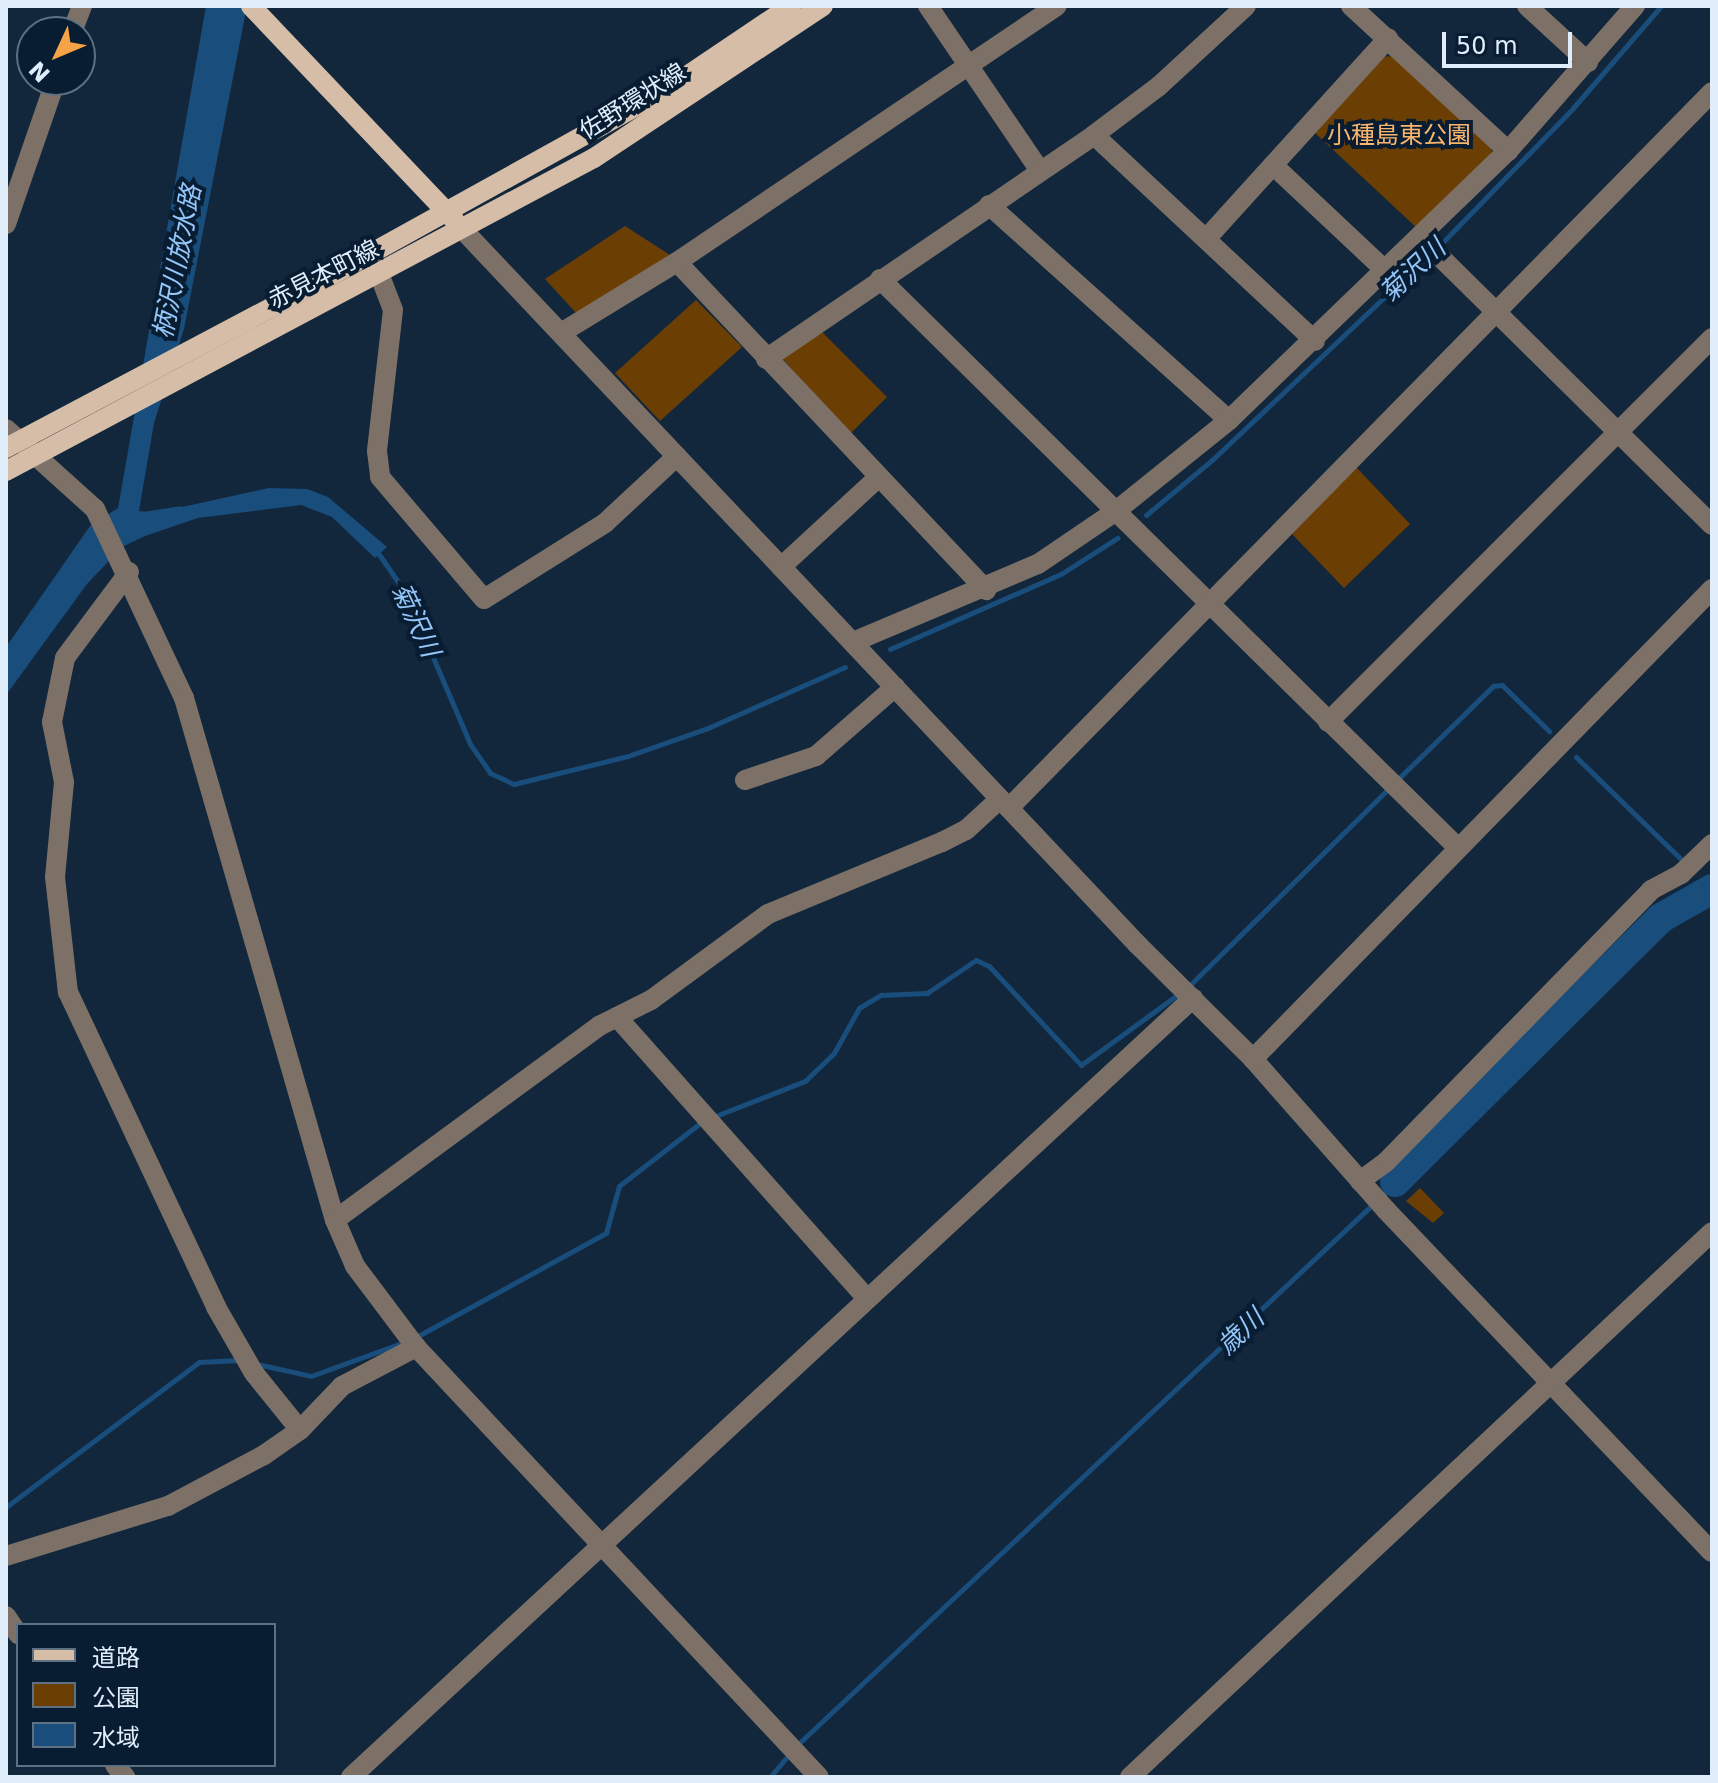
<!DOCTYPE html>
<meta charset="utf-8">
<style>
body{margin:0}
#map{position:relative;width:1718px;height:1783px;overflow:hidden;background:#12273c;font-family:"DejaVu Sans","Noto Sans JP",sans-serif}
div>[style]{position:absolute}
.green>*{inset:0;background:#6b3f03}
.water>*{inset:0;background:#194d7c}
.stream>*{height:5px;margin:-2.5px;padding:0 2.5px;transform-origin:2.5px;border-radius:2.5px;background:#194d7c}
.river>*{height:30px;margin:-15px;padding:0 15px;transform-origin:15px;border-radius:15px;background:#194d7c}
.minor>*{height:20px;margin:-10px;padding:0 10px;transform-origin:10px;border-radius:10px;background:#7d7167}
.major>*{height:20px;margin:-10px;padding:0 10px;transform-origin:10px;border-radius:10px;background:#d5bda7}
span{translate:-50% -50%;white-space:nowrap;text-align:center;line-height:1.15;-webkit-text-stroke:8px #081d32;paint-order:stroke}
.street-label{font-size:24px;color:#e0eefc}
.park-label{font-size:24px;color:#fbb66e}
.water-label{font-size:26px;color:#94c6f9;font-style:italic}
.frame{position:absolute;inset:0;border:8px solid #e0eefc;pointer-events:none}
.legend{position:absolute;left:16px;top:1623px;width:260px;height:144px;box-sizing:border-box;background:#081d32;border:2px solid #5e7183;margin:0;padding:10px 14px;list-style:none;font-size:24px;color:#e0eefc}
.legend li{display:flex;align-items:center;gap:16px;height:40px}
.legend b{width:40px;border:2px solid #5e7183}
.north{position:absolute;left:16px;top:16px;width:80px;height:80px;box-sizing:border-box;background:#081d32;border:2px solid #5e7183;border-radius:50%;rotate:226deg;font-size:22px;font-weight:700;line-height:32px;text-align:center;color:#e0eefc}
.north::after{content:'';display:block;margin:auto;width:28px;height:36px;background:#f5a346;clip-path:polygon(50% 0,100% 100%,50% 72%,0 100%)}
.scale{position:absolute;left:1442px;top:32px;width:130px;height:36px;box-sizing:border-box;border:4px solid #e0eefc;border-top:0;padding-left:10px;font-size:24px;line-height:28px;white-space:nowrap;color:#e0eefc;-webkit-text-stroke:6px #081d32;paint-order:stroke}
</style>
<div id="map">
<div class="green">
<div style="clip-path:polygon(1394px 56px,1489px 142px,1493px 154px,1419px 230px,1314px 132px,1380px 57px)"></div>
<div style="clip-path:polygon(625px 226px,670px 255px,577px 314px,545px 279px)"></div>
<div style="clip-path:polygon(696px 300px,742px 347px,660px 421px,615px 373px)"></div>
<div style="clip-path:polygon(820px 330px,887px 397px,849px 435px,783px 359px)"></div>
<div style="clip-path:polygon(1356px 467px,1410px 524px,1344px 588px,1292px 534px)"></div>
<div style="clip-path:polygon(1420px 1188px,1444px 1213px,1433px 1223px,1406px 1201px)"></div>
</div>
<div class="water">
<div style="clip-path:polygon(206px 6px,247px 6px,184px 329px,154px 423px,139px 511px,155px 513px,269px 488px,307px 489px,328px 497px,387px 547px,375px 558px,332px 517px,301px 505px,198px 518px,145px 536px,122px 547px,87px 584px,6px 695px,6px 647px,90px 526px,118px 508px)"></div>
</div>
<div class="stream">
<div style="left:1438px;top:247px;width:194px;rotate:-45.8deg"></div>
<div style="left:1573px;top:108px;width:135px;rotate:-49.2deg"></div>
<div style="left:143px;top:514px;width:37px;rotate:-9deg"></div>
<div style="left:1146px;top:515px;width:86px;rotate:-39.8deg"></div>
<div style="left:1212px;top:460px;width:301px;rotate:-43.4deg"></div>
<div style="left:376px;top:550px;width:51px;rotate:55.4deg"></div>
<div style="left:405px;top:592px;width:165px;rotate:66.8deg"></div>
<div style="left:470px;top:744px;width:35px;rotate:55deg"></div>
<div style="left:490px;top:773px;width:26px;rotate:25deg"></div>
<div style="left:514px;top:784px;width:117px;rotate:-13.8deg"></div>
<div style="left:628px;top:756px;width:85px;rotate:-19.3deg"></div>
<div style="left:708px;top:728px;width:150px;rotate:-24deg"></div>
<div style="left:890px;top:649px;width:187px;rotate:-23.7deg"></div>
<div style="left:1061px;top:574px;width:67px;rotate:-32.7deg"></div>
<div style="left:1576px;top:757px;width:151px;rotate:44.2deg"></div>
<div style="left:1396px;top:781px;width:136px;rotate:-44.4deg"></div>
<div style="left:1493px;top:686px;width:9px;rotate:-6deg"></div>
<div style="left:1502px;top:685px;width:66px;rotate:44.4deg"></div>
<div style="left:1189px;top:986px;width:281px;rotate:-44.7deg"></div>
<div style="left:713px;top:1117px;width:99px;rotate:-21.4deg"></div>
<div style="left:805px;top:1081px;width:40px;rotate:-44deg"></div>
<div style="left:834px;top:1053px;width:51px;rotate:-60.9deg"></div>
<div style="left:859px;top:1008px;width:26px;rotate:-31deg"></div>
<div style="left:881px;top:995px;width:46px;rotate:-2.5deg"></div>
<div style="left:927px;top:993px;width:59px;rotate:-34deg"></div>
<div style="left:976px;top:960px;width:14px;rotate:25deg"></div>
<div style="left:989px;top:966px;width:135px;rotate:47.1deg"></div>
<div style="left:1081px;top:1065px;width:124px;rotate:-36.1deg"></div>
<div style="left:1382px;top:1195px;width:18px;rotate:-45deg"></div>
<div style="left:416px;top:1337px;width:217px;rotate:-28.7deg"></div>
<div style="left:606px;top:1233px;width:49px;rotate:-74.5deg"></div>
<div style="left:619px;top:1186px;width:108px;rotate:-37.8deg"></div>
<div style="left:257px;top:1364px;width:55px;rotate:12.5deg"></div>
<div style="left:311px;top:1376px;width:102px;rotate:-20deg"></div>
<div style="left:6px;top:1507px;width:241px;rotate:-36.9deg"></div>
<div style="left:199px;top:1362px;width:40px;rotate:-2.9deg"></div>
<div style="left:796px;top:1746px;width:794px;rotate:-43.21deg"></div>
<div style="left:770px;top:1777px;width:31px;rotate:-50deg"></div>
</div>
<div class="river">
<div style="left:1395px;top:1182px;width:375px;rotate:-44.8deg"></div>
<div style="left:1661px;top:918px;width:59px;rotate:-29.6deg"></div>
</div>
<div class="minor">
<div style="left:928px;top:6px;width:199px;rotate:55.8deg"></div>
<div style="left:1351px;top:6px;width:214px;rotate:42.7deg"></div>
<div style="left:1527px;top:6px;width:83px;rotate:42.6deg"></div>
<div style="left:72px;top:32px;width:28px;rotate:-69deg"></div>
<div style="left:1094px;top:135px;width:302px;rotate:43deg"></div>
<div style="left:1273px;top:165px;width:155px;rotate:43.2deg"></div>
<div style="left:989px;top:205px;width:322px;rotate:41.9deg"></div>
<div style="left:6px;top:224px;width:152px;rotate:-70.9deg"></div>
<div style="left:464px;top:231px;width:982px;rotate:46.65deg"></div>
<div style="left:1138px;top:945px;width:162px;rotate:44.7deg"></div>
<div style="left:1253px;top:1059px;width:201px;rotate:48.6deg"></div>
<div style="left:1386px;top:1210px;width:472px;rotate:46.4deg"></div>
<div style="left:1420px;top:237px;width:410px;rotate:44.6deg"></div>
<div style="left:1206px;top:239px;width:271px;rotate:-47.8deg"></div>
<div style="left:677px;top:262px;width:451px;rotate:46.7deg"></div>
<div style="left:380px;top:276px;width:36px;rotate:69deg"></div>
<div style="left:393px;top:310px;width:142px;rotate:96.5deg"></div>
<div style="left:377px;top:451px;width:26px;rotate:83deg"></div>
<div style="left:380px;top:477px;width:160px;rotate:49.6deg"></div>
<div style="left:484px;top:599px;width:143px;rotate:-32.1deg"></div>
<div style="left:605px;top:523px;width:98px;rotate:-42.9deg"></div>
<div style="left:880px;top:279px;width:810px;rotate:44.55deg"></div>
<div style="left:561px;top:333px;width:136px;rotate:-31.5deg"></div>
<div style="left:677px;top:262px;width:458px;rotate:-34deg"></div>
<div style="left:766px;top:359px;width:397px;rotate:-34.3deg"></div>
<div style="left:1094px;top:135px;width:81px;rotate:-37deg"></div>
<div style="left:1159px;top:86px;width:118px;rotate:-42.6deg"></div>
<div style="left:6px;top:429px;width:120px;rotate:42deg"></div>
<div style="left:95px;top:509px;width:209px;rotate:64.8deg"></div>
<div style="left:184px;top:698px;width:543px;rotate:73.87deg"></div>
<div style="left:335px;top:1220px;width:50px;rotate:66.5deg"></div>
<div style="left:355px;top:1266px;width:101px;rotate:53deg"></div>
<div style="left:416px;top:1347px;width:589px;rotate:46.86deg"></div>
<div style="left:781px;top:567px;width:133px;rotate:-42.6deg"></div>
<div style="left:129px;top:572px;width:107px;rotate:126.7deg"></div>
<div style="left:65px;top:658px;width:65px;rotate:101.5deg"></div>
<div style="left:52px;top:722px;width:61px;rotate:78.7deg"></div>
<div style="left:64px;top:782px;width:95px;rotate:95.4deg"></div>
<div style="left:55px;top:877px;width:116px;rotate:83.6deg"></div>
<div style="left:68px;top:992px;width:348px;rotate:64.8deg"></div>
<div style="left:216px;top:1307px;width:76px;rotate:60.1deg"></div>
<div style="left:254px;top:1373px;width:73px;rotate:51.1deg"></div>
<div style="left:853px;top:642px;width:201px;rotate:-22.9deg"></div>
<div style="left:1038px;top:564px;width:94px;rotate:-34.2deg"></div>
<div style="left:1116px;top:511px;width:145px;rotate:-38.8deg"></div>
<div style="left:1229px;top:420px;width:388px;rotate:-44deg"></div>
<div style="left:1508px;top:151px;width:193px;rotate:-48.8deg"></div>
<div style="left:1328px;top:722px;width:543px;rotate:-45deg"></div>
<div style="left:745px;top:780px;width:75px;rotate:-18.7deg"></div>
<div style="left:816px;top:756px;width:105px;rotate:-41.1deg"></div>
<div style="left:1009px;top:808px;width:1003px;rotate:-45.52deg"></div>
<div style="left:617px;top:1017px;width:375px;rotate:48.4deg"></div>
<div style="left:1253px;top:1059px;width:657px;rotate:-45.68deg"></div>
<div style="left:1360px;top:1181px;width:32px;rotate:-36deg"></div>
<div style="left:1386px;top:1162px;width:380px;rotate:-45.7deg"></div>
<div style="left:1651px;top:890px;width:34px;rotate:-28deg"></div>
<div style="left:1681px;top:874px;width:43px;rotate:-44.1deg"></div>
<div style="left:335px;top:1220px;width:328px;rotate:-36.3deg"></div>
<div style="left:599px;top:1026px;width:58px;rotate:-26.6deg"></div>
<div style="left:651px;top:1000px;width:145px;rotate:-36.3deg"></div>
<div style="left:768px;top:914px;width:188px;rotate:-22.5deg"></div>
<div style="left:942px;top:842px;width:27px;rotate:-27deg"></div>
<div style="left:966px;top:830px;width:46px;rotate:-42.4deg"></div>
<div style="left:6px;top:1556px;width:170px;rotate:-17.2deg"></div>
<div style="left:168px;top:1506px;width:109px;rotate:-28deg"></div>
<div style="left:264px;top:1455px;width:44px;rotate:-34.8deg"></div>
<div style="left:300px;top:1430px;width:61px;rotate:-46.3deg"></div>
<div style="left:342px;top:1386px;width:84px;rotate:-27.8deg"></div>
<div style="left:6px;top:1616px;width:22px;rotate:56deg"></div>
<div style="left:115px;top:1765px;width:16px;rotate:50deg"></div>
<div style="left:351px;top:1777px;width:1147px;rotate:-42.77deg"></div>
<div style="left:1130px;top:1777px;width:797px;rotate:-43.12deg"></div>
</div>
<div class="major">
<div style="left:251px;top:6px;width:296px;rotate:46.5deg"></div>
<div style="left:6px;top:448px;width:348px;rotate:-27.9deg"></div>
<div style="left:314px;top:285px;width:402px;rotate:-29deg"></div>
<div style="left:666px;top:90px;width:151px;rotate:-33.9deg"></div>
<div style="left:6px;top:471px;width:666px;rotate:-28.03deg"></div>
<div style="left:594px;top:158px;width:275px;rotate:-33.6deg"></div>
</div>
<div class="street-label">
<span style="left:633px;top:102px;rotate:-32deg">佐野環状線</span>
<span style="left:324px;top:275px;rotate:-27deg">赤見本町線</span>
</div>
<div class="park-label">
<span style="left:1399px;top:136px">小種島東公園</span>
</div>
<div class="water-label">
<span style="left:178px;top:262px;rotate:-79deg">柄沢川放水路</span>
<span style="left:1413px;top:271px;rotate:-43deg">菊沢川</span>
<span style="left:415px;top:620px;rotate:65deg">菊沢川</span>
<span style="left:1241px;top:1332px;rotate:-43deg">歳川</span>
</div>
<div class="frame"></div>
<ul class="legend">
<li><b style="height:10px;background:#d5bda7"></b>道路</li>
<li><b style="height:22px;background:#6b3f03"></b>公園</li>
<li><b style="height:22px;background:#194d7c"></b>水域</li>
</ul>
<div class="north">N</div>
<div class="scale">50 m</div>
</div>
